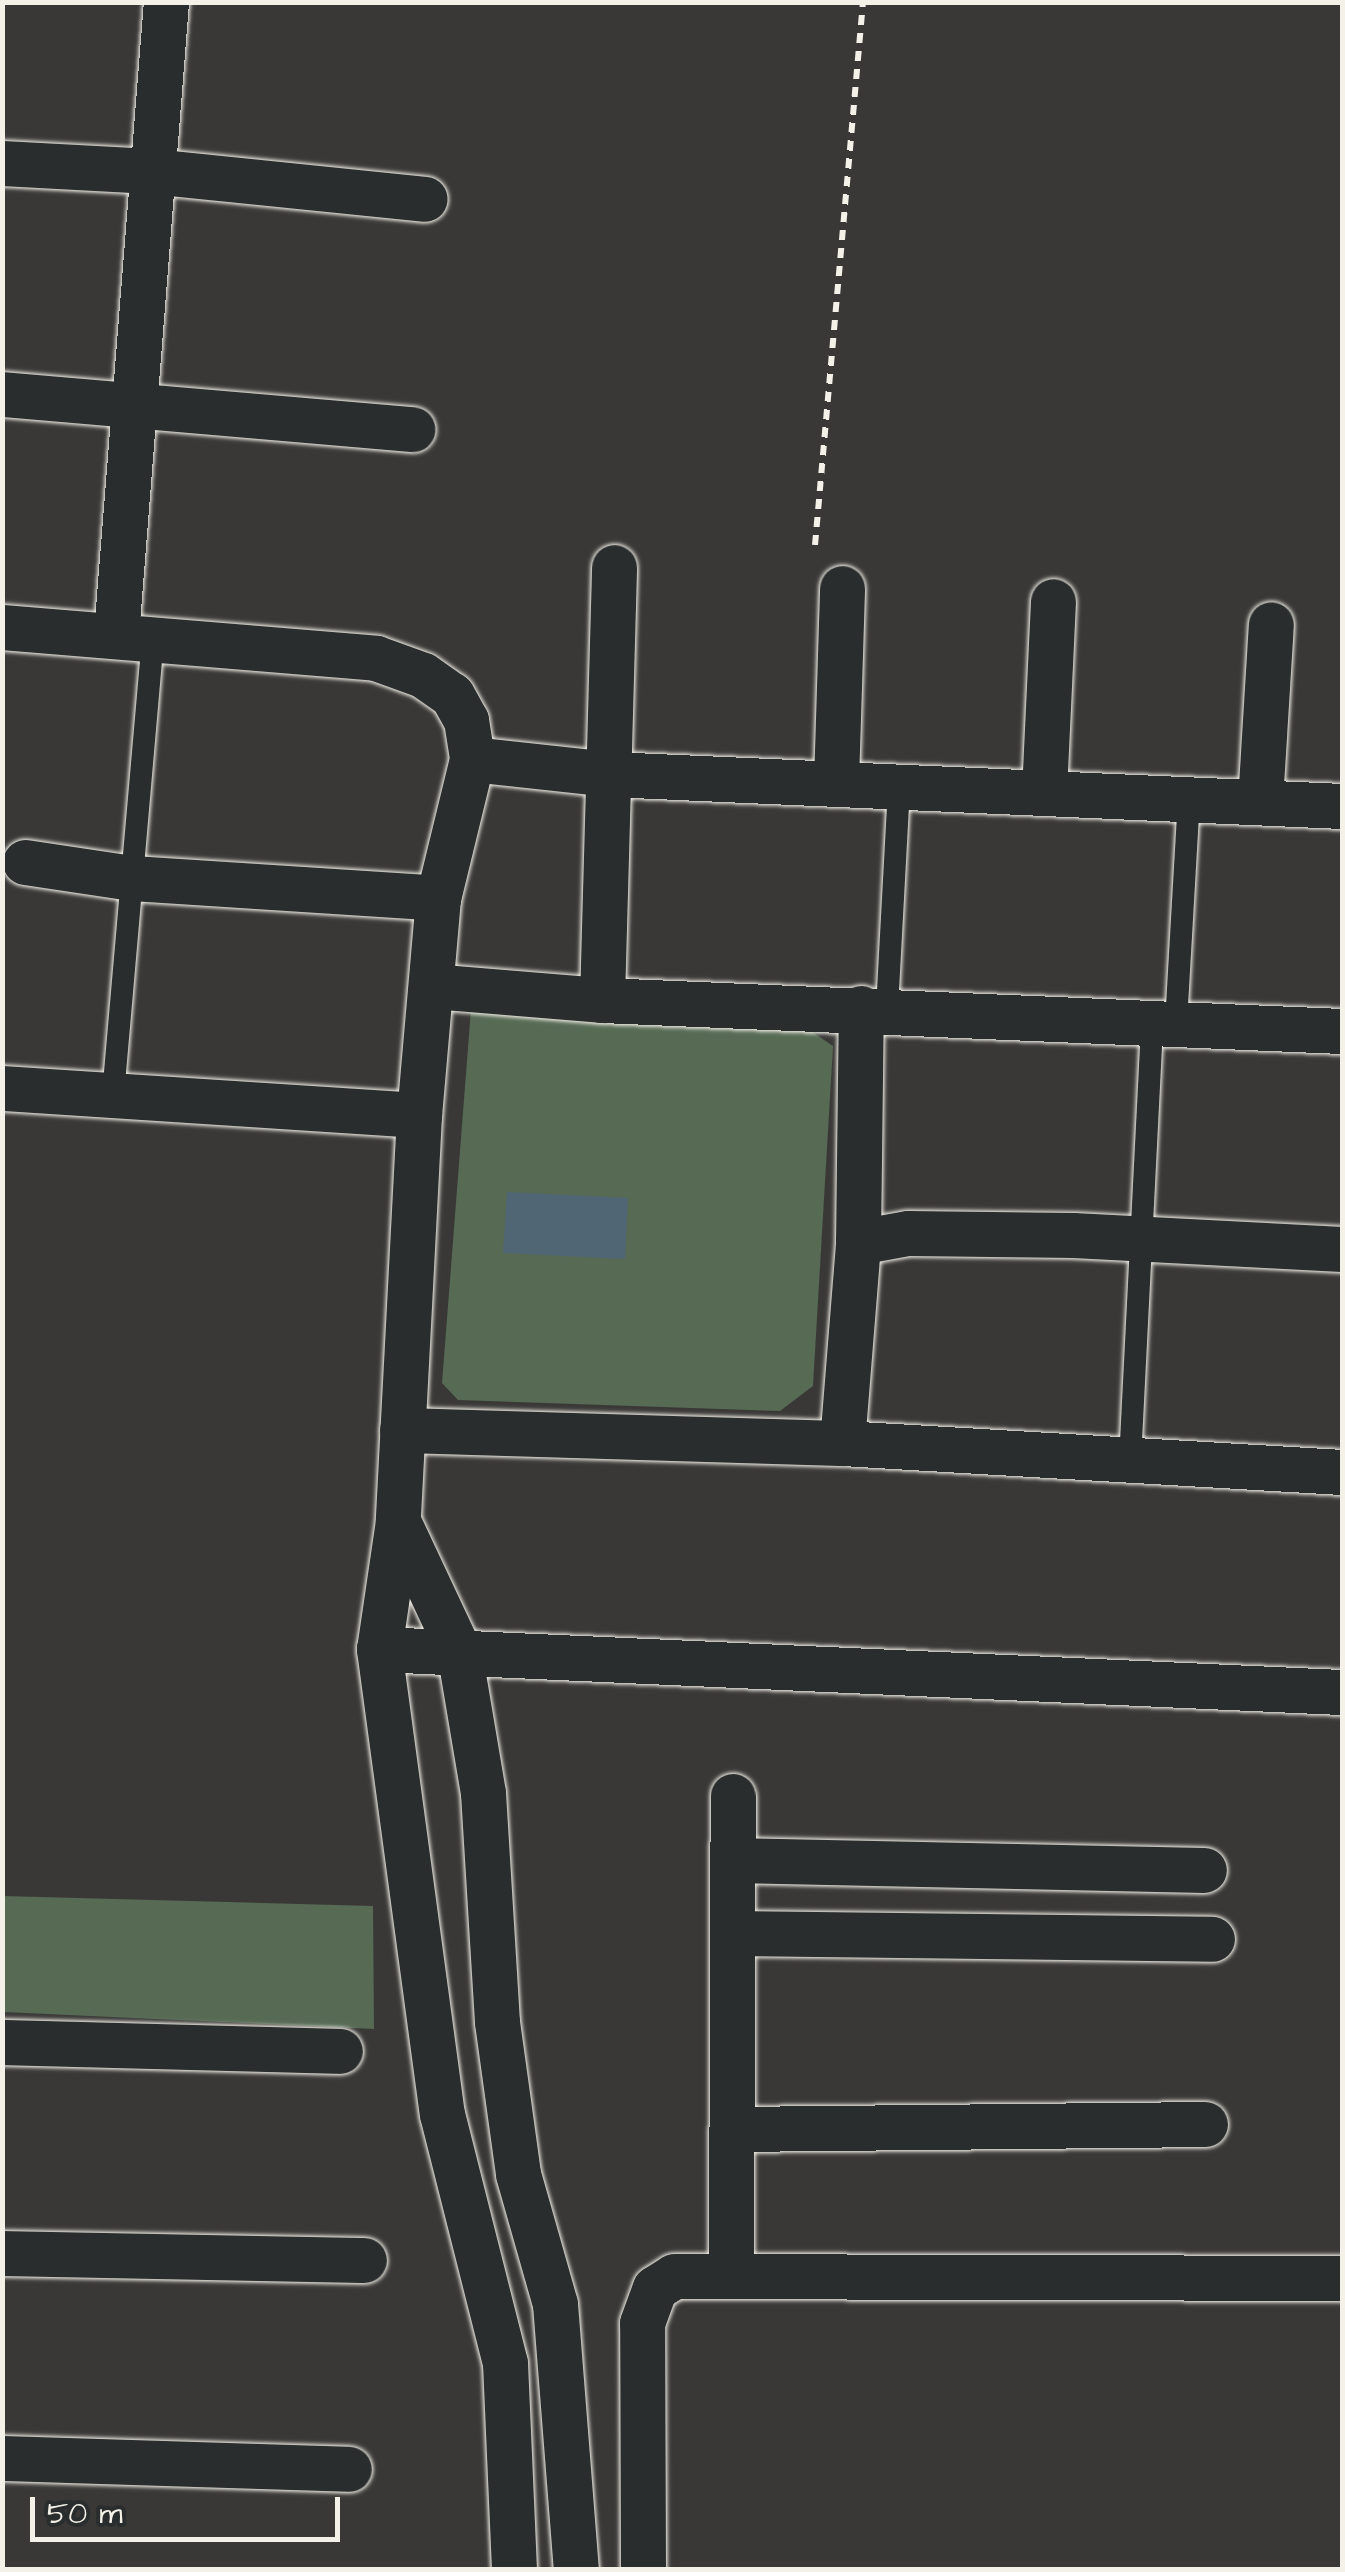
<!DOCTYPE html>
<style>
body{margin:0}
#map{position:relative;width:1345px;height:2572px;overflow:hidden;background:#393837;font-family:"Architects Daughter",sans-serif}
div>[style]{position:absolute}
.green>*{inset:0;background:#566a54}
.water>*{inset:0;background:#506674}
.path>*{height:6px;margin-top:-3px;transform-origin:0;background:repeating-linear-gradient(90deg,#f4f1e8 0 10px,transparent 0 18px)}
.roads{filter:drop-shadow(0 0 2px #f4f1e8) drop-shadow(0 0 2px #f4f1e8)}
.lane>*{height:22px;margin:-11px;padding:0 11px;transform-origin:11px;border-radius:11px;background:#2a2d2e}
.street>*{height:45px;margin:-22.5px;padding:0 22.5px;transform-origin:22.5px;border-radius:22.5px;background:#2a2d2e}
span{translate:-50% -50%;white-space:nowrap;text-align:center;line-height:1.15;-webkit-text-stroke:8px #2a2d2e;paint-order:stroke}
.frame{position:absolute;inset:0;border:5px solid #f4f1e8;pointer-events:none}
.scale{position:absolute;left:30px;top:2497px;width:310px;height:45px;box-sizing:border-box;border:5px solid #f4f1e8;border-top:0;padding-left:12px;font-size:30px;line-height:35px;white-space:nowrap;color:#f4f1e8;-webkit-text-stroke:8px #2a2d2e;paint-order:stroke}
</style>
<div id="map">
<div class="green">
<div style="clip-path:polygon(471px 1009px,808px 1029px,833px 1046px,813px 1386px,780px 1411px,458px 1400px,442px 1383px)"></div>
<div style="clip-path:polygon(3px 1896px,373px 1906px,374px 2029px,3px 2012px)"></div>
</div>
<div class="water">
<div style="clip-path:polygon(507px 1192px,628px 1198px,625px 1259px,503px 1253px)"></div>
</div>
<div class="path">
<div style="left:815px;top:545px;width:545px;rotate:-84.95deg"></div>
</div>
<div class="roads">
<div class="lane">
<div style="left:887px;top:1009px;width:224px;rotate:-86.9deg"></div>
<div style="left:1176px;top:1023px;width:225px;rotate:-86.7deg"></div>
<div style="left:113px;top:1095px;width:460px;rotate:-85deg"></div>
<div style="left:1130px;top:1461px;width:440px;rotate:-87.1deg"></div>
</div>
<div class="street">
<div style="left:2px;top:163px;width:149px;rotate:3.1deg"></div>
<div style="left:151px;top:171px;width:275px;rotate:5.8deg"></div>
<div style="left:2px;top:394px;width:412px;rotate:4.9deg"></div>
<div style="left:2px;top:627px;width:375px;rotate:4.7deg"></div>
<div style="left:376px;top:658px;width:50px;rotate:19.9deg"></div>
<div style="left:423px;top:675px;width:35px;rotate:35deg"></div>
<div style="left:452px;top:695px;width:29px;rotate:61deg"></div>
<div style="left:466px;top:720px;width:39px;rotate:81deg"></div>
<div style="left:472px;top:759px;width:143px;rotate:103.7deg"></div>
<div style="left:438px;top:898px;width:218px;rotate:95deg"></div>
<div style="left:419px;top:1115px;width:407px;rotate:93deg"></div>
<div style="left:398px;top:1521px;width:129px;rotate:98.4deg"></div>
<div style="left:379px;top:1649px;width:469px;rotate:82.3deg"></div>
<div style="left:442px;top:2114px;width:257px;rotate:75.8deg"></div>
<div style="left:505px;top:2363px;width:207px;rotate:87.5deg"></div>
<div style="left:116px;top:634px;width:634px;rotate:-85.48deg"></div>
<div style="left:472px;top:759px;width:138px;rotate:6.2deg"></div>
<div style="left:609px;top:774px;width:734px;rotate:2.5deg"></div>
<div style="left:836px;top:782px;width:194px;rotate:-88.2deg"></div>
<div style="left:1044px;top:792px;width:191px;rotate:-87.3deg"></div>
<div style="left:1260px;top:802px;width:178px;rotate:-86.5deg"></div>
<div style="left:25px;top:862px;width:108px;rotate:8.5deg"></div>
<div style="left:132px;top:878px;width:307px;rotate:3.7deg"></div>
<div style="left:431px;top:986px;width:172px;rotate:4.7deg"></div>
<div style="left:602px;top:1000px;width:741px;rotate:2.4deg"></div>
<div style="left:602px;top:1000px;width:433px;rotate:-88.4deg"></div>
<div style="left:2px;top:1088px;width:418px;rotate:3.7deg"></div>
<div style="left:858px;top:1242px;width:234px;rotate:-89.3deg"></div>
<div style="left:402px;top:1430px;width:440px;rotate:1.7deg"></div>
<div style="left:842px;top:1443px;width:501px;rotate:3.32deg"></div>
<div style="left:842px;top:1443px;width:202px;rotate:-85.4deg"></div>
<div style="left:858px;top:1242px;width:51px;rotate:-10.2deg"></div>
<div style="left:908px;top:1233px;width:165px;rotate:0.7deg"></div>
<div style="left:1073px;top:1235px;width:269px;rotate:3deg"></div>
<div style="left:398px;top:1521px;width:144px;rotate:64.9deg"></div>
<div style="left:459px;top:1651px;width:144px;rotate:80.4deg"></div>
<div style="left:483px;top:1793px;width:229px;rotate:86.5deg"></div>
<div style="left:497px;top:2022px;width:153px;rotate:82.1deg"></div>
<div style="left:518px;top:2174px;width:135px;rotate:74.1deg"></div>
<div style="left:555px;top:2304px;width:267px;rotate:85.5deg"></div>
<div style="left:379px;top:1649px;width:964px;rotate:2.56deg"></div>
<div style="left:732px;top:1860px;width:472px;rotate:1.2deg"></div>
<div style="left:732px;top:1933px;width:480px;rotate:0.7deg"></div>
<div style="left:2px;top:2042px;width:338px;rotate:1.5deg"></div>
<div style="left:732px;top:2129px;width:473px;rotate:-0.6deg"></div>
<div style="left:2px;top:2253px;width:362px;rotate:1.1deg"></div>
<div style="left:731px;top:2276px;width:480px;rotate:-89.8deg"></div>
<div style="left:2px;top:2458px;width:347px;rotate:1.8deg"></div>
<div style="left:643px;top:2570px;width:247px;rotate:-90.2deg"></div>
<div style="left:642px;top:2323px;width:37px;rotate:-70deg"></div>
<div style="left:655px;top:2288px;width:22px;rotate:-32deg"></div>
<div style="left:674px;top:2276px;width:668px;rotate:0.17deg"></div>
</div>
</div>
<div class="frame"></div>
<div class="scale">50 m</div>
</div>
